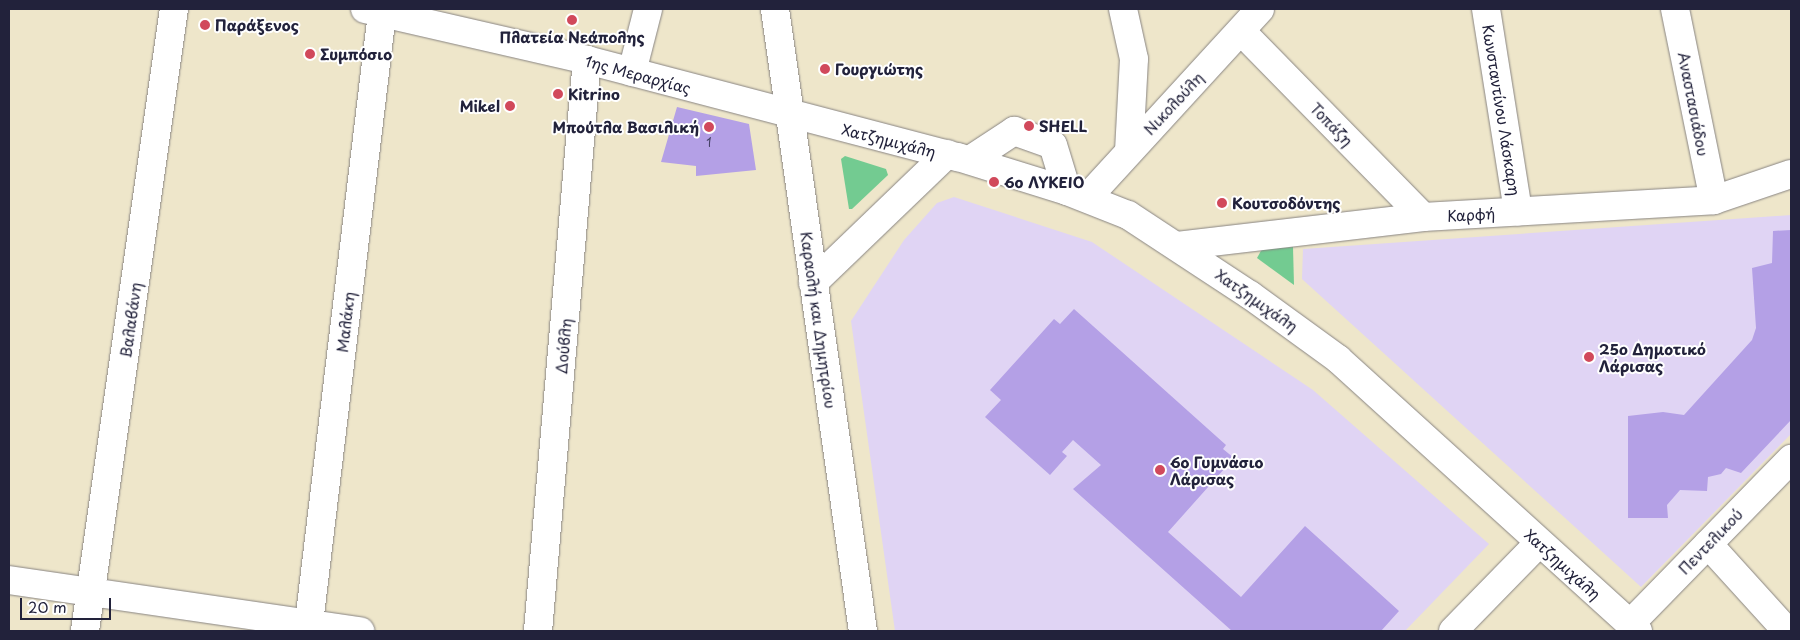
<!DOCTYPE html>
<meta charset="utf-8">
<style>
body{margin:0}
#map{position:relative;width:1800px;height:640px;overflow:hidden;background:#eee6ca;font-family:"Playpen Sans",sans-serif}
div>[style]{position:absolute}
.built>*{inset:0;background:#e0d4f4}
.green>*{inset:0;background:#73cb91}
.building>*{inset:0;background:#b4a0e6}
.roads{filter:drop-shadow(0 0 1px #888482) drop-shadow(0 0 1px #888482)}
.minor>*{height:28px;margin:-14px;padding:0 14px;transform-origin:14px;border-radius:14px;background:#fff}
.dots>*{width:14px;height:14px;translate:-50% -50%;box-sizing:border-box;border:2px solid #fff;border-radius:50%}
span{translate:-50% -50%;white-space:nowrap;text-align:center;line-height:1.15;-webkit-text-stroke:4px #fff;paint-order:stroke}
.number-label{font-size:12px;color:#464266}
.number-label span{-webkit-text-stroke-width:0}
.poi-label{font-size:15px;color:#22223b;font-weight:700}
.left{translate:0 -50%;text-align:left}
.right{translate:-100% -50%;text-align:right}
.street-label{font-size:15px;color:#22223b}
.frame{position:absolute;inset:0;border:10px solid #22223b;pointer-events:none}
.scale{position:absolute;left:20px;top:598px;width:91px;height:22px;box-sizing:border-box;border:2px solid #22223b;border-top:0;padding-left:6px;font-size:15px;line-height:18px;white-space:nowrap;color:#22223b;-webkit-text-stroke:4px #fff;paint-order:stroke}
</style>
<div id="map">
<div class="built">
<div style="clip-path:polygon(954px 197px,1092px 242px,1313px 390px,1489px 544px,1405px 631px,895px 631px,851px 321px,904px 240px,937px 203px)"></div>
<div style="clip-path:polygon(1791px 215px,1791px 434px,1641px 587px,1302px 279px,1303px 249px)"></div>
</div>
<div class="green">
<div style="clip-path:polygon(845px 156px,886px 169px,888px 175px,852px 209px,849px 209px,841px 159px)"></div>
<div style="clip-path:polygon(1293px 247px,1294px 285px,1257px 258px,1262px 249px)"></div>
</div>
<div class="building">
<div style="clip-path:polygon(677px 107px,749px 124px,756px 170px,696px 176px,696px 166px,661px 162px)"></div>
<div style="clip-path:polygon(1791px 230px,1791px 420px,1741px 473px,1726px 468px,1721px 474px,1708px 477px,1707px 491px,1680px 490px,1667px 505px,1668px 518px,1628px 518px,1628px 416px,1663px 412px,1684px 415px,1752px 340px,1756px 328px,1752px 268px,1772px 263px,1773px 231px)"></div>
<div style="clip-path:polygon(1074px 309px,1226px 445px,1223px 449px,1234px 458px,1168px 532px,1241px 597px,1305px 526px,1399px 611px,1381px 631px,1232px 631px,1073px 489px,1101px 465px,1073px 440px,1062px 452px,1067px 456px,1050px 475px,985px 417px,1001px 400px,990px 390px,1054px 319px,1060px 324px)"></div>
</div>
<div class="roads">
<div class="minor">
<div style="left:365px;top:9px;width:228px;rotate:12.9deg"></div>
<div style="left:587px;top:60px;width:383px;rotate:14.7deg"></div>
<div style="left:958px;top:157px;width:114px;rotate:17.3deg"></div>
<div style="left:1067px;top:191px;width:66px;rotate:21.5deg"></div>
<div style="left:1128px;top:215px;width:146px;rotate:33.3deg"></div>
<div style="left:1250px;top:295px;width:109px;rotate:36deg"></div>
<div style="left:1338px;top:359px;width:405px;rotate:42.2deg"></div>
<div style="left:775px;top:9px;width:628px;rotate:81.95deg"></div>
<div style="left:1123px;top:9px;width:51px;rotate:77.6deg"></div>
<div style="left:1134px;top:59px;width:92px;rotate:93.1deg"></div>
<div style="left:1486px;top:9px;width:205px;rotate:81deg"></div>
<div style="left:1675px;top:9px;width:195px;rotate:78.5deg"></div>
<div style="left:1241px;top:31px;width:260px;rotate:45.6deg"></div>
<div style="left:632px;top:72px;width:65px;rotate:-75.7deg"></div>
<div style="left:970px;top:160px;width:53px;rotate:-33.4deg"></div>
<div style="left:1014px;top:131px;width:41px;rotate:19.7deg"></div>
<div style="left:1053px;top:145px;width:48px;rotate:73.1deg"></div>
<div style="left:1087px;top:198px;width:256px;rotate:-47.5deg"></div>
<div style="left:1177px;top:246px;width:248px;rotate:-6.7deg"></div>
<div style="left:1423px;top:217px;width:291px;rotate:-3.3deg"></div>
<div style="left:1714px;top:200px;width:81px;rotate:-18.7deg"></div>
<div style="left:813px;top:283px;width:186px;rotate:-43.9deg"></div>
<div style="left:1708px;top:544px;width:118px;rotate:47.8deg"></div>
<div style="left:9px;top:580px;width:355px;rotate:8.3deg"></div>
<div style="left:1630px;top:624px;width:231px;rotate:-45.7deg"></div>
<div style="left:85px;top:631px;width:628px;rotate:-81.86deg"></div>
<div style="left:308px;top:631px;width:622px;rotate:-83.17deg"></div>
<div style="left:538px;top:631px;width:573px;rotate:-85.1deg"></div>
<div style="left:1453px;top:631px;width:123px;rotate:-45.7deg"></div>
</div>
</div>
<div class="dots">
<div style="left:572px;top:20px;background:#d1495b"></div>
<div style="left:205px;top:25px;background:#d1495b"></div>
<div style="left:310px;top:54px;background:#d1495b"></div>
<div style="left:825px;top:69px;background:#d1495b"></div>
<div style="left:558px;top:94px;background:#d1495b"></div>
<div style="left:510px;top:106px;background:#d1495b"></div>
<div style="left:1029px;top:126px;background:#d1495b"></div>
<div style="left:709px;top:127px;background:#d1495b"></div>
<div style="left:994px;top:182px;background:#d1495b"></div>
<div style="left:1222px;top:203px;background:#d1495b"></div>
<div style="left:1589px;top:357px;background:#d1495b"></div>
<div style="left:1160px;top:470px;background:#d1495b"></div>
</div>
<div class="number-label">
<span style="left:709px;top:143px">1</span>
</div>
<div class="poi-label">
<span class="left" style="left:215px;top:25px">Παράξενος</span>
<span style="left:572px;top:37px">Πλατεία Νεάπολης</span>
<span class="left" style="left:320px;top:54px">Συμπόσιο</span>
<span class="left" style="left:835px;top:69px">Γουργιώτης</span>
<span class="left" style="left:568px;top:94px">Kitrino</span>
<span class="right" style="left:500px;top:106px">Mikel</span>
<span class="left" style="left:1039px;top:126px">SHELL</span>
<span class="right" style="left:699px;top:127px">Μπούτλα Βασιλική</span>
<span class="left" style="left:1004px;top:182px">6o ΛΥΚΕΙΟ</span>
<span class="left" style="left:1232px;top:203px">Κουτσοδόντης</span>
<span class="left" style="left:1599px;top:357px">25ο Δημοτικό<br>Λάρισας</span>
<span class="left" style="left:1170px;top:470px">6ο Γυμνάσιο<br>Λάρισας</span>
</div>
<div class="street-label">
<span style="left:638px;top:74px;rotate:15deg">1ης Μεραρχίας</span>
<span style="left:1173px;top:103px;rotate:-47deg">Νικολούλη</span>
<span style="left:1694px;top:104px;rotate:79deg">Αναστασιάδου</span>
<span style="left:1502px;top:110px;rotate:81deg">Κωνσταντίνου Λάσκαρη</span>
<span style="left:1332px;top:124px;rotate:46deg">Τοπάζη</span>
<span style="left:889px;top:140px;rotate:14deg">Χατζημιχάλη</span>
<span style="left:1471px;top:214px;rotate:-3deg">Καρφή</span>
<span style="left:1257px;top:300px;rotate:35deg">Χατζημιχάλη</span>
<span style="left:130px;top:320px;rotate:-82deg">Βαλαβάνη</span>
<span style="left:819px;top:320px;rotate:82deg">Καραολή και Δημητρίου</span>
<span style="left:345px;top:322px;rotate:-83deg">Μαλάκη</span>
<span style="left:563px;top:346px;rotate:-85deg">Δούβλη</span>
<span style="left:1710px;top:541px;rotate:-46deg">Πεντελικού</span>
<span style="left:1563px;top:564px;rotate:42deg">Χατζημιχάλη</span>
</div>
<div class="frame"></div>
<div class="scale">20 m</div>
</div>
